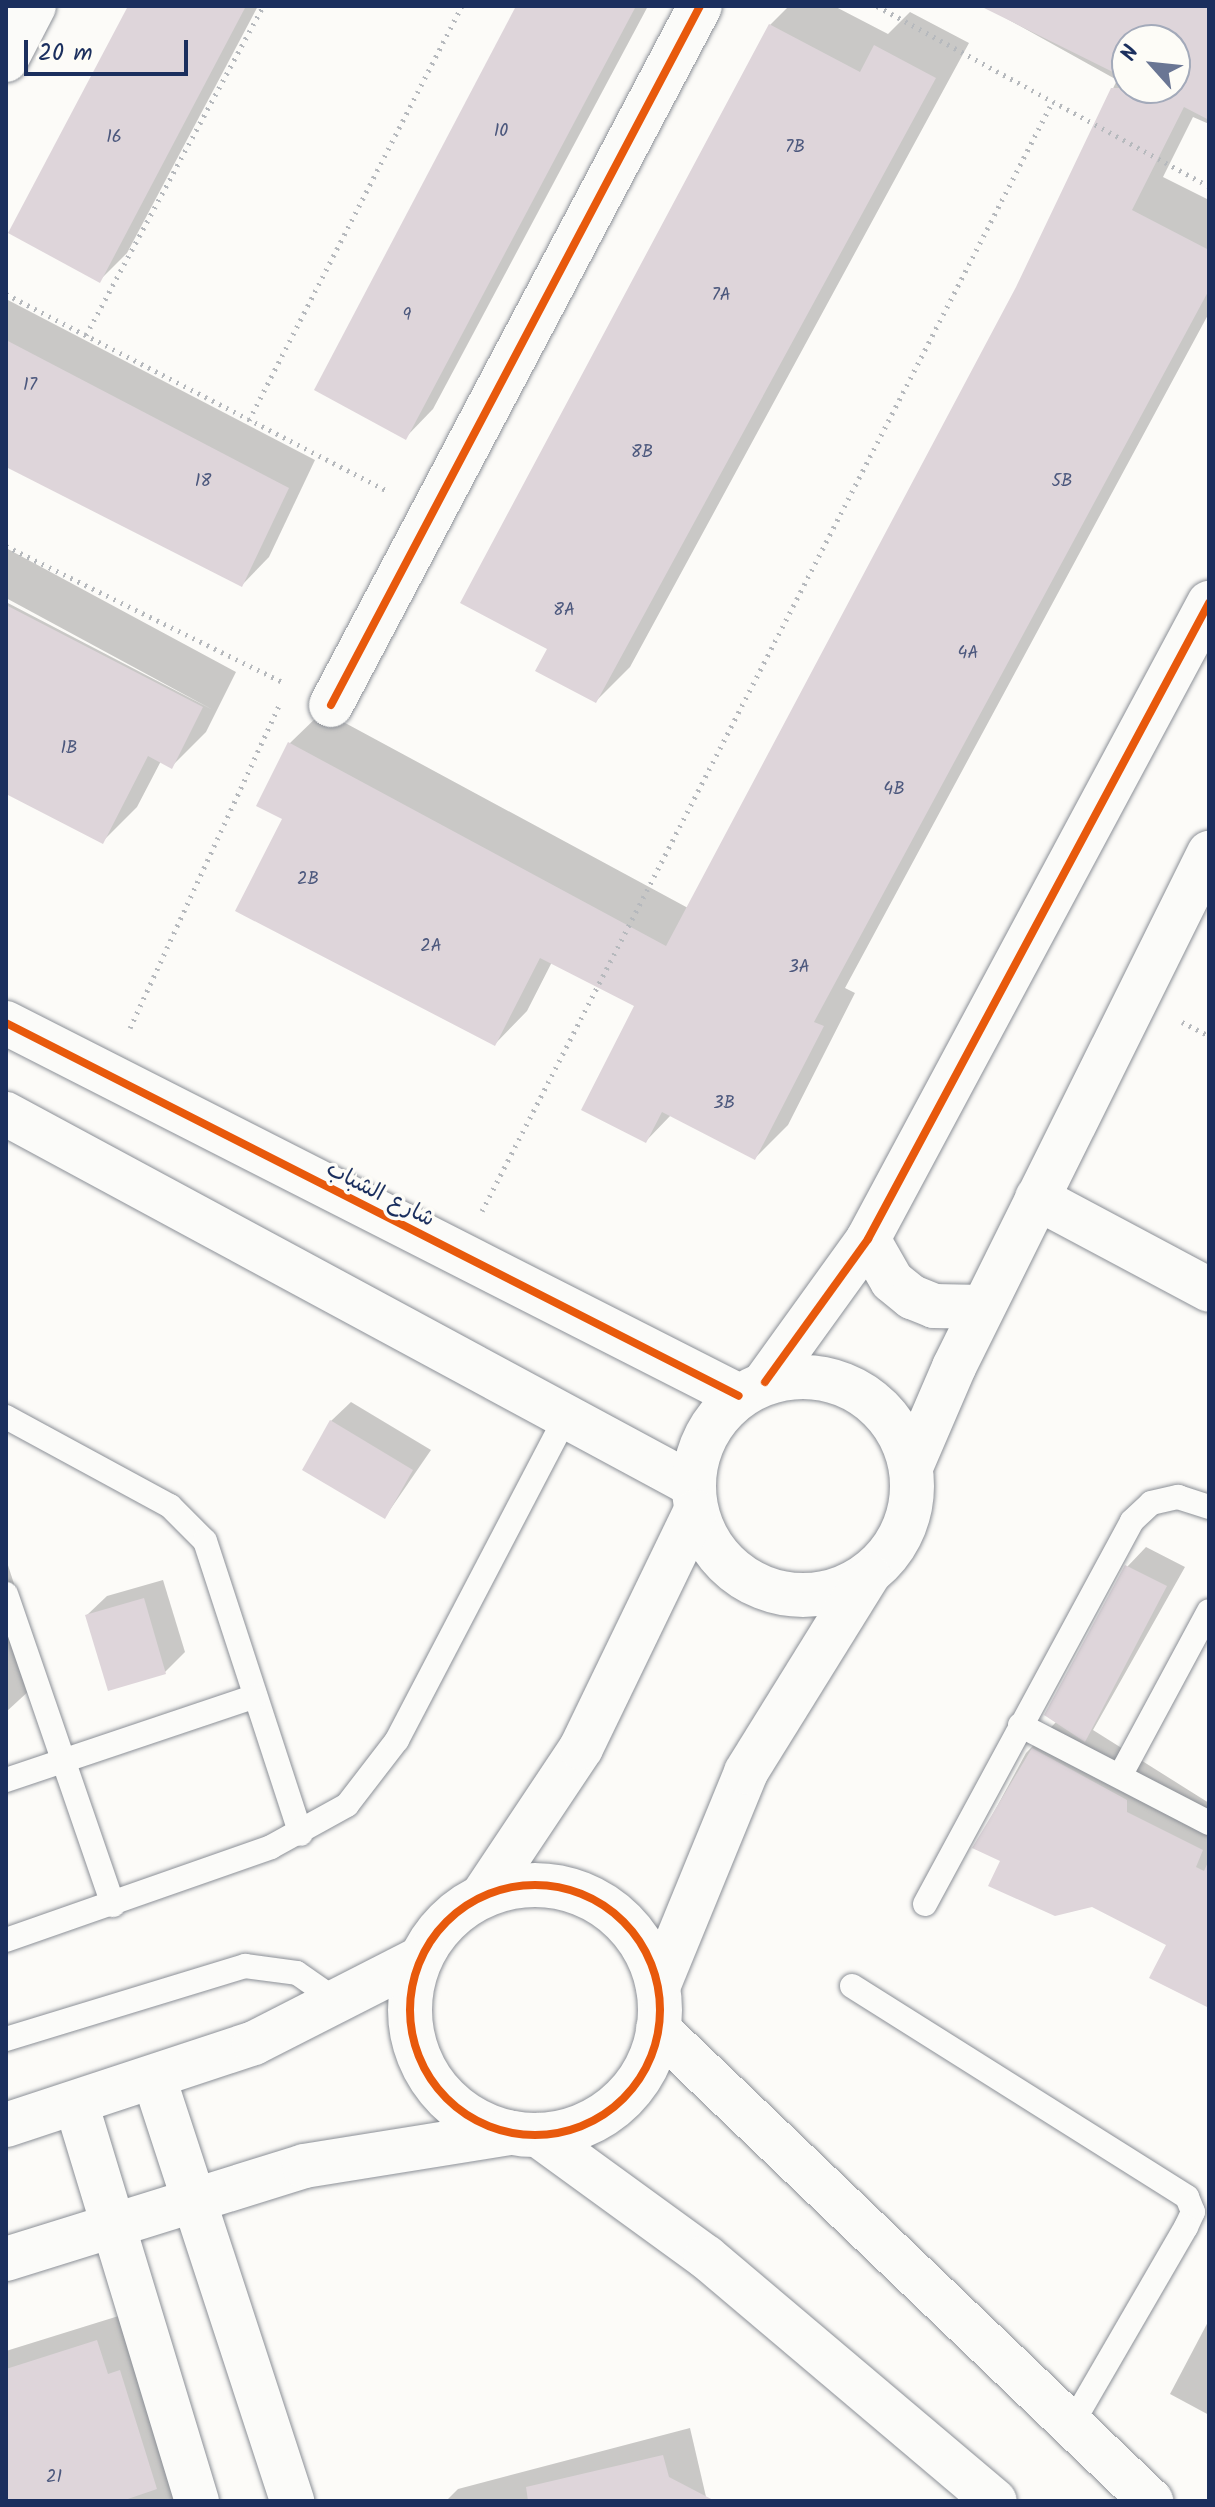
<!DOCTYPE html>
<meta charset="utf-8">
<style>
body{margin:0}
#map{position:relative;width:1215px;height:2507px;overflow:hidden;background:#fcfbf8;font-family:Kalam,"Playpen Sans Arabic",sans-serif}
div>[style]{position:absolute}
.shadow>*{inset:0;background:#0003}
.building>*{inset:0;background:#ded5da}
.path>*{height:5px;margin-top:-2.5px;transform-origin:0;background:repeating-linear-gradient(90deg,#b6b9bd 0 2px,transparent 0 8px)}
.roads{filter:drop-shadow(0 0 2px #8c9097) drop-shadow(0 0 2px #8c9097)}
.service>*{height:24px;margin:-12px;padding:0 12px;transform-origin:12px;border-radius:12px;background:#fbfbf9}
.minor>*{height:44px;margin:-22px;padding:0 22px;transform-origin:22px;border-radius:22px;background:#fbfbf9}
.tertiary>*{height:44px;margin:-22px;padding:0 22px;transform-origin:22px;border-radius:22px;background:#fbfbf9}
.tertiary>.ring{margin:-22px;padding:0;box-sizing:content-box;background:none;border:44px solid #fbfbf9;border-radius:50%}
.cycleway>*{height:8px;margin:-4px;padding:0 4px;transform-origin:4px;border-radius:4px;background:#e8590c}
.cycleway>.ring{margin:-4px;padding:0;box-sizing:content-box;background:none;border:8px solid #e8590c;border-radius:50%}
span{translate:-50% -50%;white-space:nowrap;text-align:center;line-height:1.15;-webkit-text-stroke:7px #fdfcf7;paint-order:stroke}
.number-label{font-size:18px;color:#4c587d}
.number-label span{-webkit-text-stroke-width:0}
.street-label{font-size:22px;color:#1b2f5e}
.frame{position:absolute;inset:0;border:8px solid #1b2f5e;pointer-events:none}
.north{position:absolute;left:1111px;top:24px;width:80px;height:80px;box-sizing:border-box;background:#fdfcf7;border:2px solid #a3aaba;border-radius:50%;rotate:297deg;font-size:22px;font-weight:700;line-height:32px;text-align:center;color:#1b2f5e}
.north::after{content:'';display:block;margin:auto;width:28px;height:36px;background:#6a7694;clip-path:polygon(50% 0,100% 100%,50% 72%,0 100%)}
.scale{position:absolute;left:24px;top:40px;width:164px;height:36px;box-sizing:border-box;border:4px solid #1b2f5e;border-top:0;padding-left:10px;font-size:24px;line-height:28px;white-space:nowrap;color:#1b2f5e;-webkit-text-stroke:6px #fdfcf7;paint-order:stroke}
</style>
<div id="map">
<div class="shadow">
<div style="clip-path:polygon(130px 6px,258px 6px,127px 253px,100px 280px)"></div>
<div style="clip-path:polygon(519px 6px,648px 6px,433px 409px,406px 437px)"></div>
<div style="clip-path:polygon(789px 6px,834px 6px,888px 34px,910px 12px,969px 43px,630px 667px,596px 701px,770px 25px)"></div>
<div style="clip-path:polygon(evenodd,984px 6px,1209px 6px,1209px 124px,1193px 117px,1163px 177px,1209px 200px,1209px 313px,845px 988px,855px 993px,788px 1125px,755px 1158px,671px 1115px,646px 1141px,636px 1005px,552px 962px,527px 1011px,495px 1044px,284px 818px,290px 743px,323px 711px,688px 908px,1018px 288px,1117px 80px,984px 6px,1127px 40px,1175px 40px,1175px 88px,1127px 88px,1127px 40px)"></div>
<div style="clip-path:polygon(6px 299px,315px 460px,269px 557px,242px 585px,6px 466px)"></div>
<div style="clip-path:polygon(6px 548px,236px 672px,206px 732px,172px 766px,161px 761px,137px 807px,103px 841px,6px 791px,6px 602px,213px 710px,6px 598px)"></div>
<div style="clip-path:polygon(351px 1402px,431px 1450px,385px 1517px,331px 1421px)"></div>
<div style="clip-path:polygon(1146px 1547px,1185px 1567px,1093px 1730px,1209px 1803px,1209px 2006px,1168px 1944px,975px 1847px,1026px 1753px,1058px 1720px,1127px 1567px)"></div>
<div style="clip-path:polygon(6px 1559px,44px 1677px,6px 1712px)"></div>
<div style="clip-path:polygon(163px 1580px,185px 1652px,165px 1672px,87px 1615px,107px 1596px)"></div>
<div style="clip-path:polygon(125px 2314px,178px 2494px,171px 2501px,6px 2501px,6px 2351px)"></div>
<div style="clip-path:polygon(1209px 2320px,1209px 2415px,1170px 2394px)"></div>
<div style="clip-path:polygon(690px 2428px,707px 2501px,446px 2501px,458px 2489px)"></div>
</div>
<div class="building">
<div style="clip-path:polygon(128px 6px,246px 6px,100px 283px,8px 233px)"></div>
<div style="clip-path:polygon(516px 6px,636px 6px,406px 440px,314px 390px)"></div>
<div style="clip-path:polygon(980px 6px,1209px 6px,1209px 120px,1184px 107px,1132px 210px,1209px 250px,1209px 290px,814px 1022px,824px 1026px,755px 1160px,662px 1112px,646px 1143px,581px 1110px,634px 1006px,540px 958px,495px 1046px,235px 911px,282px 819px,256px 806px,288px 742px,666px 946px,1016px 287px,1111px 88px,1175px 88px,1175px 40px,1127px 40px,1127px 79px)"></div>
<div style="clip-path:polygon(769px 24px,860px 72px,874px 45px,936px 78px,596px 703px,535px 671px,547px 649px,460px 603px)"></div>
<div style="clip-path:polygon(6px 340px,289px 488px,242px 587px,6px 467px)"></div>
<div style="clip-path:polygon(6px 605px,203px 707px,172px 769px,148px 756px,103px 844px,6px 794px)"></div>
<div style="clip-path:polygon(330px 1420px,413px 1470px,385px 1519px,302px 1470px)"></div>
<div style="clip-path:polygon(1125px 1565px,1167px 1586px,1085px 1742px,1044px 1715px)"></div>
<div style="clip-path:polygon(144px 1598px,166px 1674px,108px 1691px,85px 1615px)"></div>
<div style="clip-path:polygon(1032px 1748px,1127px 1800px,1127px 1812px,1203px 1850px,1196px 1867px,1204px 1871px,1209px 1860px,1209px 2008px,1149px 1978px,1166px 1945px,1092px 1907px,1055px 1916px,988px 1886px,1000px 1861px,972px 1848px)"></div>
<div style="clip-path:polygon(97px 2340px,108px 2374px,120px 2370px,157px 2489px,122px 2501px,6px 2501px,6px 2369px)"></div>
<div style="clip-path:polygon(663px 2455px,669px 2477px,715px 2501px,528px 2501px,526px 2487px)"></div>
</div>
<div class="path">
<div style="left:877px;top:6px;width:378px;rotate:28.5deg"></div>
<div style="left:6px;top:294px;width:431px;rotate:27.3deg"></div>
<div style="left:86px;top:335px;width:374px;rotate:-61.7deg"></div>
<div style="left:249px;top:420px;width:466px;rotate:-62.8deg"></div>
<div style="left:6px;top:546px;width:311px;rotate:26.2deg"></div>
<div style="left:1182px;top:1022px;width:30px;rotate:27deg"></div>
<div style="left:130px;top:1028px;width:357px;rotate:-65.2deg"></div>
<div style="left:482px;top:1211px;width:1244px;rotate:-62.78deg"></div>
</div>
<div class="roads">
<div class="service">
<div style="left:6px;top:1417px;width:187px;rotate:28.5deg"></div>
<div style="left:170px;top:1506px;width:49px;rotate:45deg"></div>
<div style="left:205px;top:1541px;width:308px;rotate:71.9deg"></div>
<div style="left:6px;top:1594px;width:329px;rotate:71deg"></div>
<div style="left:1020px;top:1725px;width:213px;rotate:27.4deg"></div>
<div style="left:1120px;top:1776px;width:187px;rotate:-61.7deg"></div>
<div style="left:6px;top:1780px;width:263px;rotate:-18.6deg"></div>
<div style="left:925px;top:1904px;width:435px;rotate:-61.6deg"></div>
<div style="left:1132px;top:1521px;width:26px;rotate:-43deg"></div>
<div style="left:1151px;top:1503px;width:28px;rotate:-13deg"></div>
<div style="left:1178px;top:1497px;width:33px;rotate:18deg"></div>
<div style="left:6px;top:1940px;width:281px;rotate:-19.3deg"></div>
<div style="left:271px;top:1847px;width:87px;rotate:-28.9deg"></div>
<div style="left:347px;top:1805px;width:82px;rotate:-52.4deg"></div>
<div style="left:397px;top:1740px;width:367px;rotate:-62.4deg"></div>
<div style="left:852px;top:1986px;width:396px;rotate:32.2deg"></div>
<div style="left:1187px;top:2197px;width:16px;rotate:68deg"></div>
<div style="left:1193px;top:2212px;width:17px;rotate:115deg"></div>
<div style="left:1186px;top:2227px;width:231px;rotate:120.1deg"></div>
<div style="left:6px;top:2039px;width:250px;rotate:-17deg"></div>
<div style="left:245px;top:1966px;width:52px;rotate:7.7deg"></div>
<div style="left:297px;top:1973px;width:52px;rotate:34.9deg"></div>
</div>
<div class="minor">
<div style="left:6px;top:60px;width:61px;rotate:-62.6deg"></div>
<div style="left:331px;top:705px;width:790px;rotate:-62.17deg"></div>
<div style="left:1037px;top:1198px;width:195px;rotate:28.1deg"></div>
<div style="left:154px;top:2078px;width:445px;rotate:71.9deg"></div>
<div style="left:76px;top:2103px;width:416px;rotate:73.1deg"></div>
</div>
<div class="tertiary">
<div style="left:6px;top:1023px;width:822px;rotate:26.97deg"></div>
<div style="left:6px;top:1114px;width:781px;rotate:28.37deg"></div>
<div style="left:868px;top:1239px;width:48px;rotate:60.3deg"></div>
<div style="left:892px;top:1281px;width:26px;rotate:39deg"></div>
<div style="left:912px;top:1297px;width:24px;rotate:22deg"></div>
<div style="left:934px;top:1306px;width:49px;rotate:1.2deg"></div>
<div class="ring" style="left:694px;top:1377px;width:174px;height:174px"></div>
<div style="left:765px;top:1382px;width:176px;rotate:-54.2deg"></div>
<div style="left:868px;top:1239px;width:722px;rotate:-61.8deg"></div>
<div style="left:911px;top:1467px;width:109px;rotate:-66.7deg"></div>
<div style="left:954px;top:1367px;width:574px;rotate:-63.61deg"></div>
<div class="ring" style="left:410px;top:1885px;width:206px;height:206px"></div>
<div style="left:483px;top:1895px;width:177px;rotate:-56.3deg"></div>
<div style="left:581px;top:1748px;width:262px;rotate:-64.2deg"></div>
<div style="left:658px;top:1987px;width:232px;rotate:-67.7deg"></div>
<div style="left:746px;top:1772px;width:232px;rotate:-58.2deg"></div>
<div style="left:658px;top:2029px;width:683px;rotate:43.75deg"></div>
<div style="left:6px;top:2125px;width:261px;rotate:-18.3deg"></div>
<div style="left:254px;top:2043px;width:187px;rotate:-27deg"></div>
<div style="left:538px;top:2135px;width:208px;rotate:36deg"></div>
<div style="left:706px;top:2257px;width:378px;rotate:40.2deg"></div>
<div style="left:6px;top:2259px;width:312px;rotate:-17.3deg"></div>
<div style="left:304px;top:2166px;width:210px;rotate:-9.1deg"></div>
</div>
</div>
<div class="cycleway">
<div style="left:331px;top:705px;width:790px;rotate:-62.17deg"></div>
<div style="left:6px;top:1023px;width:822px;rotate:26.97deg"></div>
<div style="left:765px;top:1382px;width:176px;rotate:-54.2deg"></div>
<div style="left:868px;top:1239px;width:722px;rotate:-61.8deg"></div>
<div class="ring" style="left:410px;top:1885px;width:242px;height:242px"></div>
</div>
<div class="number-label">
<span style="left:501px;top:132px">10</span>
<span style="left:114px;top:138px">16</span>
<span style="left:795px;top:148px">7B</span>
<span style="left:721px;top:296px">7A</span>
<span style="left:407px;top:316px">9</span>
<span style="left:30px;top:386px">17</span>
<span style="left:642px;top:453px">8B</span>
<span style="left:203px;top:482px">18</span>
<span style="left:1062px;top:482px">5B</span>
<span style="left:564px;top:611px">8A</span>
<span style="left:968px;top:654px">4A</span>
<span style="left:69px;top:749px">1B</span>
<span style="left:894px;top:790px">4B</span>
<span style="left:308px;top:880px">2B</span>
<span style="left:431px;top:947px">2A</span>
<span style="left:799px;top:968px">3A</span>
<span style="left:724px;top:1104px">3B</span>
<span style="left:54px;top:2478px">21</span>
</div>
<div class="street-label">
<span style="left:380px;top:1195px;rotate:27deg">شارع الشباب</span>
</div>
<div class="frame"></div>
<div class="north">N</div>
<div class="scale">20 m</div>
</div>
